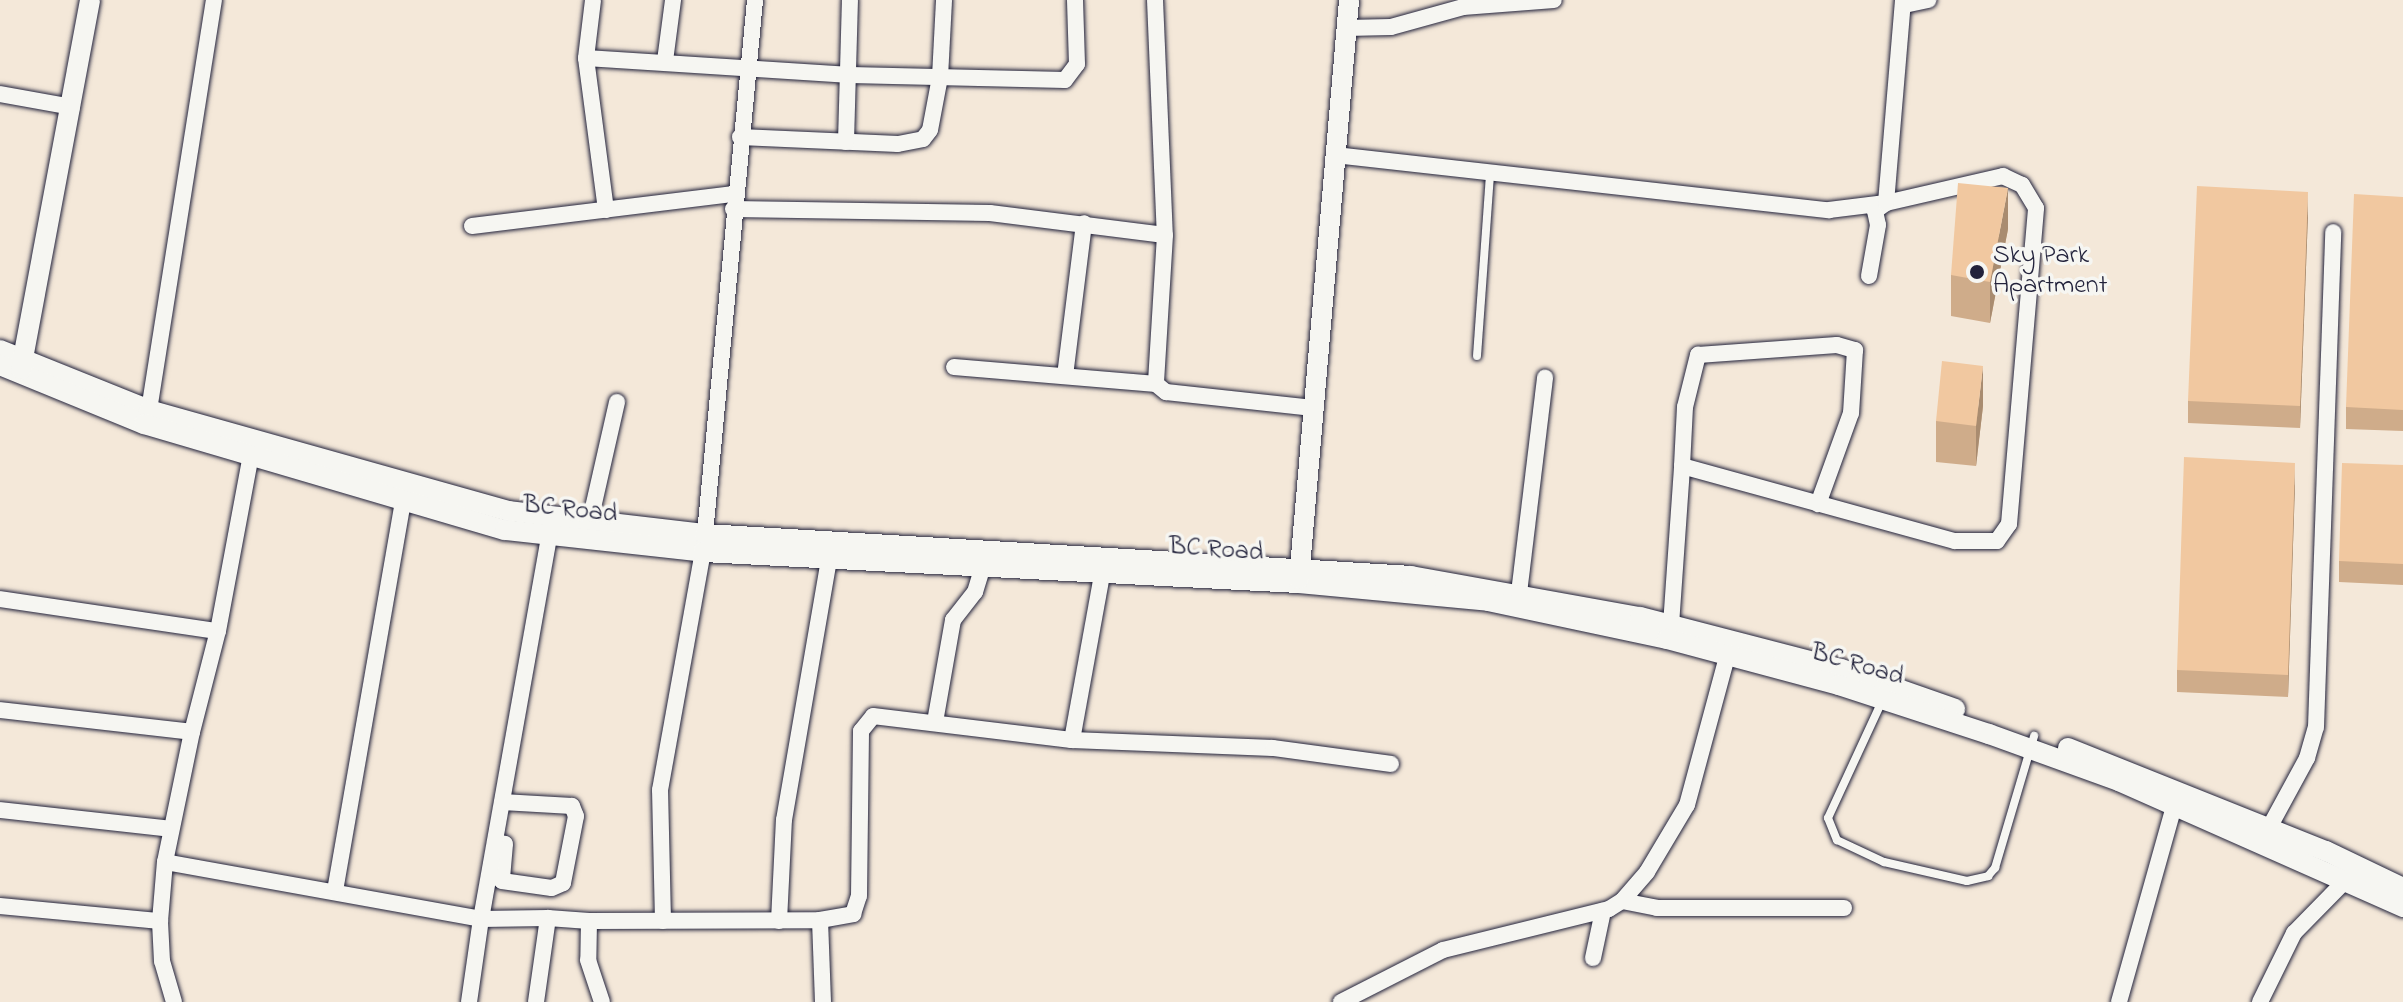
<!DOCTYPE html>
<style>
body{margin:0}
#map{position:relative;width:2403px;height:1002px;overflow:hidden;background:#f4e8d9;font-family:"Indie Flower",sans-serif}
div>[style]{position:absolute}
.roads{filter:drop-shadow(0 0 2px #22223b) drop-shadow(0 0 2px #22223b)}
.service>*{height:8px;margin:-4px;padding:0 4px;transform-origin:4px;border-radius:4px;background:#f6f6f2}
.minor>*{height:16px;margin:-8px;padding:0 8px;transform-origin:8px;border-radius:8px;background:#f6f6f2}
.tertiary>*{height:20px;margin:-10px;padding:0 10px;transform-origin:10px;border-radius:10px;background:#f6f6f2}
.wall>*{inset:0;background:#cfac8a}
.shaded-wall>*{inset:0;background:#a98c70}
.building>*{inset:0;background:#f1c8a0}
.dots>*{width:22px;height:22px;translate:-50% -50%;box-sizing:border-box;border:4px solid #f6f6f2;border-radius:50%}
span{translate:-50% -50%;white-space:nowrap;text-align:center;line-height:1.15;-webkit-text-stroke:7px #f6f6f2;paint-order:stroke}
.poi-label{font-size:26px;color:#22223b}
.left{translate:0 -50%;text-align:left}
.street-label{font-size:26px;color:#22223b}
</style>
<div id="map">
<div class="roads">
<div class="service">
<div style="left:1477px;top:356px;width:182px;rotate:-85.9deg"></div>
<div style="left:1883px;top:699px;width:131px;rotate:114.8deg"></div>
<div style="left:1828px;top:818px;width:24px;rotate:68deg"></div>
<div style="left:1837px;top:840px;width:52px;rotate:25.1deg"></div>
<div style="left:1884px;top:862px;width:85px;rotate:12.9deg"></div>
<div style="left:1967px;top:881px;width:22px;rotate:-13deg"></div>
<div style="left:1988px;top:876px;width:11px;rotate:-49deg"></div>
<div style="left:1995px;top:868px;width:138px;rotate:-73.5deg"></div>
</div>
<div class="minor">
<div style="left:1155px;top:0;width:235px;rotate:87.6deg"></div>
<div style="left:1904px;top:5px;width:25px;rotate:-12deg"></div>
<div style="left:1346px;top:28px;width:45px;rotate:-1.3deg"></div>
<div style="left:1391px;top:27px;width:75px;rotate:-15.5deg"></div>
<div style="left:1463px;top:7px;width:91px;rotate:-4.4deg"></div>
<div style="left:586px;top:58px;width:58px;rotate:-83.1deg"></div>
<div style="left:665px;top:61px;width:62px;rotate:-82.5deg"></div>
<div style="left:0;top:94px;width:73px;rotate:10.2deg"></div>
<div style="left:740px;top:137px;width:158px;rotate:2.5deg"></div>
<div style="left:898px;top:144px;width:25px;rotate:-11deg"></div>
<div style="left:923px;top:139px;width:11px;rotate:-52deg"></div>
<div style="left:930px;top:130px;width:54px;rotate:-79.3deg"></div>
<div style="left:940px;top:77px;width:77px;rotate:-87deg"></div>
<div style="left:846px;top:142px;width:142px;rotate:-88.4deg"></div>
<div style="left:1335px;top:155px;width:497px;rotate:6.4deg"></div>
<div style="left:1829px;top:210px;width:57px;rotate:-7deg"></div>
<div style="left:733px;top:209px;width:257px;rotate:0.9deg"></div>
<div style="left:990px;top:213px;width:176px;rotate:7.2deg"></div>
<div style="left:1165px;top:235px;width:149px;rotate:93.5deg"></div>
<div style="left:1156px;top:384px;width:13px;rotate:39deg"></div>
<div style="left:1166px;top:392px;width:148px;rotate:6.2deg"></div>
<div style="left:606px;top:210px;width:153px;rotate:-97.5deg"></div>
<div style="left:586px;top:58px;width:265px;rotate:3.7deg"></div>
<div style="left:850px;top:75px;width:215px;rotate:1.3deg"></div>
<div style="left:1065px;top:80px;width:20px;rotate:-53deg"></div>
<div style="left:1077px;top:64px;width:64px;rotate:-91.8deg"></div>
<div style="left:472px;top:226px;width:264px;rotate:-7deg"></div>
<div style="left:1869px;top:276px;width:52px;rotate:-80deg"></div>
<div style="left:1878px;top:225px;width:14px;rotate:-102deg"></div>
<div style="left:1875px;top:211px;width:14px;rotate:-36deg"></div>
<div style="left:954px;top:367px;width:203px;rotate:4.8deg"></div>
<div style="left:1065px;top:376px;width:154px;rotate:-82.9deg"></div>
<div style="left:149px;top:410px;width:415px;rotate:-81deg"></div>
<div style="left:1682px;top:466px;width:59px;rotate:-87.1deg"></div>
<div style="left:1685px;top:407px;width:54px;rotate:-76deg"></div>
<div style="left:1698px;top:355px;width:139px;rotate:-4.1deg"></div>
<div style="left:1837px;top:345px;width:19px;rotate:16deg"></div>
<div style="left:1855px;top:350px;width:63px;rotate:93.6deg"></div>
<div style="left:1851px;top:413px;width:97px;rotate:109.9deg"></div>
<div style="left:590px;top:521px;width:122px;rotate:-77.2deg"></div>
<div style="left:705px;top:534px;width:536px;rotate:-84.65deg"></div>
<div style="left:1519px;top:593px;width:217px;rotate:-83.1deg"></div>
<div style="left:0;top:599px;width:220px;rotate:8.4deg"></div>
<div style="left:1671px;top:625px;width:159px;rotate:-86deg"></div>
<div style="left:1682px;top:466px;width:283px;rotate:15.4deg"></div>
<div style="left:1955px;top:541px;width:42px"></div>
<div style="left:1997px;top:541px;width:21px;rotate:-55deg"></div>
<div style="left:2009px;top:524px;width:317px;rotate:-85.1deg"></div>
<div style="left:2036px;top:208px;width:27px;rotate:-121deg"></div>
<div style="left:2022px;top:185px;width:21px;rotate:-155deg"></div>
<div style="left:2003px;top:176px;width:120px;rotate:167deg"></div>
<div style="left:1886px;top:203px;width:204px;rotate:-85.2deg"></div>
<div style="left:0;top:710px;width:193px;rotate:6.5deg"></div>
<div style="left:192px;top:732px;width:104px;rotate:-75.6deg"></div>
<div style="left:218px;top:631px;width:179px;rotate:-79.4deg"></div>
<div style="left:935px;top:722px;width:104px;rotate:-80deg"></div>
<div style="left:953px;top:620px;width:36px;rotate:-52deg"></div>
<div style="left:975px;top:592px;width:28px;rotate:-73deg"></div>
<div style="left:1072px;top:740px;width:173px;rotate:-79.7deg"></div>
<div style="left:0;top:810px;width:172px;rotate:6.3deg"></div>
<div style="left:2269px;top:828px;width:80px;rotate:-61.5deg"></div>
<div style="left:2307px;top:758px;width:32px;rotate:-74deg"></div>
<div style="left:2316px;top:727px;width:495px;rotate:-88deg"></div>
<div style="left:495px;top:842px;width:10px;rotate:11deg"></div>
<div style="left:505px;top:844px;width:37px;rotate:95deg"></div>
<div style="left:502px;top:881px;width:50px;rotate:8deg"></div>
<div style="left:552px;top:888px;width:12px;rotate:-24deg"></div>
<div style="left:563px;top:883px;width:68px;rotate:-79deg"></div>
<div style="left:576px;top:816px;width:11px;rotate:-112deg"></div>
<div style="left:572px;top:806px;width:70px;rotate:-176.7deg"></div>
<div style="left:165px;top:862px;width:321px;rotate:10.2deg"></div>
<div style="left:481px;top:919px;width:399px;rotate:-79.9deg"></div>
<div style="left:335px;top:891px;width:397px;rotate:-80.1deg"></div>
<div style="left:1622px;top:901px;width:36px;rotate:11deg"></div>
<div style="left:1657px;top:908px;width:187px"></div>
<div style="left:0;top:906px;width:161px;rotate:5.4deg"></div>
<div style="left:820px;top:920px;width:82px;rotate:87.9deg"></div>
<div style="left:589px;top:921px;width:231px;rotate:-0.2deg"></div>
<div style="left:820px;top:920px;width:34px;rotate:-10deg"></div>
<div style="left:853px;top:914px;width:19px;rotate:-72deg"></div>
<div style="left:859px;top:896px;width:165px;rotate:-89.3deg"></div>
<div style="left:861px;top:731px;width:19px;rotate:-51deg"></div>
<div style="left:873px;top:716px;width:200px;rotate:6.9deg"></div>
<div style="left:1072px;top:740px;width:201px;rotate:2.3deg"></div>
<div style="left:1273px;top:748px;width:119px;rotate:7.7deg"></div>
<div style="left:663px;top:921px;width:131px;rotate:-91.3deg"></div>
<div style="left:660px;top:790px;width:242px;rotate:-79.8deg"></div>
<div style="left:779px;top:921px;width:101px;rotate:-87.2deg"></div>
<div style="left:784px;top:820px;width:264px;rotate:-80.2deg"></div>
<div style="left:1593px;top:958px;width:48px;rotate:-78deg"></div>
<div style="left:174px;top:1002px;width:43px;rotate:-106.3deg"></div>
<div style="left:162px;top:961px;width:40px;rotate:-92.9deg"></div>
<div style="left:160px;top:921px;width:59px;rotate:-85.2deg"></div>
<div style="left:165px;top:862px;width:133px;rotate:-78.3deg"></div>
<div style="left:469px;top:1002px;width:84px;rotate:-81.8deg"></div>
<div style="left:481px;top:919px;width:67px;rotate:-0.9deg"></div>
<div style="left:548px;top:918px;width:41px;rotate:4.2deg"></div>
<div style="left:589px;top:921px;width:39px;rotate:91deg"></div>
<div style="left:588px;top:960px;width:44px;rotate:71.6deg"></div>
<div style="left:536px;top:1002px;width:85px;rotate:-81.9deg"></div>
<div style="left:1341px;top:1002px;width:114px;rotate:-27deg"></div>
<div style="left:1443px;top:950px;width:171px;rotate:-13.9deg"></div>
<div style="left:1609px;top:909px;width:15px;rotate:-32deg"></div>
<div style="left:1622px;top:901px;width:38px;rotate:-49deg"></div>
<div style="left:1647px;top:872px;width:78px;rotate:-59.2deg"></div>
<div style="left:1687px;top:805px;width:153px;rotate:-74.9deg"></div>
<div style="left:2119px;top:1002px;width:204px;rotate:-74.3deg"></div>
<div style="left:2260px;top:1002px;width:77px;rotate:-63.8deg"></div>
<div style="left:2294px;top:933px;width:74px;rotate:-45.5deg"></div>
</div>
<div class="tertiary">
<div style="left:0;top:350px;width:161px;rotate:21.9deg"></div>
<div style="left:149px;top:410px;width:374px;rotate:15.7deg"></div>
<div style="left:509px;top:511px;width:197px;rotate:6.7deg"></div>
<div style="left:705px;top:534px;width:707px;rotate:3.4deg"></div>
<div style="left:1411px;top:576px;width:233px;rotate:10.2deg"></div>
<div style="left:1640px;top:617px;width:208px;rotate:14.5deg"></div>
<div style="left:1841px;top:669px;width:121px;rotate:19.3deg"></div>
<div style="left:0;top:365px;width:156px;rotate:22.3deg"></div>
<div style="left:144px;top:424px;width:376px;rotate:16.4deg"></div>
<div style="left:505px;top:530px;width:199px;rotate:6.3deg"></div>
<div style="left:703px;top:552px;width:597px;rotate:2.98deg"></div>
<div style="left:1299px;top:583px;width:190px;rotate:5.4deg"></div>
<div style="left:1488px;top:601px;width:183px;rotate:12deg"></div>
<div style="left:1667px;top:639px;width:178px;rotate:15deg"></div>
<div style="left:1839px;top:685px;width:158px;rotate:18.1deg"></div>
<div style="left:1989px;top:734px;width:138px;rotate:19.9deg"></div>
<div style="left:2119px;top:781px;width:311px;rotate:23.9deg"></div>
<div style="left:21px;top:369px;width:375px;rotate:-79.4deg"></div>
<div style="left:1299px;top:579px;width:581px;rotate:-85.06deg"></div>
<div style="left:2068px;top:748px;width:278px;rotate:21.8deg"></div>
<div style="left:2326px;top:851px;width:85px;rotate:25.7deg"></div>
</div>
</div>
<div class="wall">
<div style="clip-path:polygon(2403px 197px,2403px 431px,2346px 429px,2346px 407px)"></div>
<div style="clip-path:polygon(2308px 214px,2300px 428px,2188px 423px,2188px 401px)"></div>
<div style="clip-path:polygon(2008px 229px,1990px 323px,1951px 316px,1951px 275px)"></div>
<div style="clip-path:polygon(1983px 406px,1976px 466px,1936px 462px,1936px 421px)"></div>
<div style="clip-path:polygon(2403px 465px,2403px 585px,2339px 582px,2339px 561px)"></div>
<div style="clip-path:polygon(2295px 484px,2288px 697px,2177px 692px,2177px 670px)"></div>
</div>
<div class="shaded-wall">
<div style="clip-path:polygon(2008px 188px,2008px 229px,1990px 323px,1990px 282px)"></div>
<div style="clip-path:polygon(2308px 192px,2308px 214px,2300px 428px,2300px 406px)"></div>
<div style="clip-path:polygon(1983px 366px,1983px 406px,1976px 466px,1976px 426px)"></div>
<div style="clip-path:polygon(2295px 463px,2295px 484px,2288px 697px,2288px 675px)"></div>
</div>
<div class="building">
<div style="clip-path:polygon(1958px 183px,2008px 188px,1990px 282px,1951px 275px)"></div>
<div style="clip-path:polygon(2197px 186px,2308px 192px,2300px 406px,2188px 401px)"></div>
<div style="clip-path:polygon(2354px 194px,2403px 197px,2403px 410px,2346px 407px)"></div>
<div style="clip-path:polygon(1942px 361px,1983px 366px,1976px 426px,1936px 421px)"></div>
<div style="clip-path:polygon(2184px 457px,2295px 463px,2288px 675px,2177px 670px)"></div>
<div style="clip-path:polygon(2342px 463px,2403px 465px,2403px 564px,2339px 561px)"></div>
</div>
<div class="dots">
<div style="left:1977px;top:272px;background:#22223b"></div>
</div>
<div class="poi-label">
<span class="left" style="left:1993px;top:272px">Sky Park<br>Apartment</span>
</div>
<div class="street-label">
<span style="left:570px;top:511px;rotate:6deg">BC Road</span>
<span style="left:1216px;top:551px;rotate:4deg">BC Road</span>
<span style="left:1857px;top:666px;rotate:16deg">BC Road</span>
</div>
</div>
